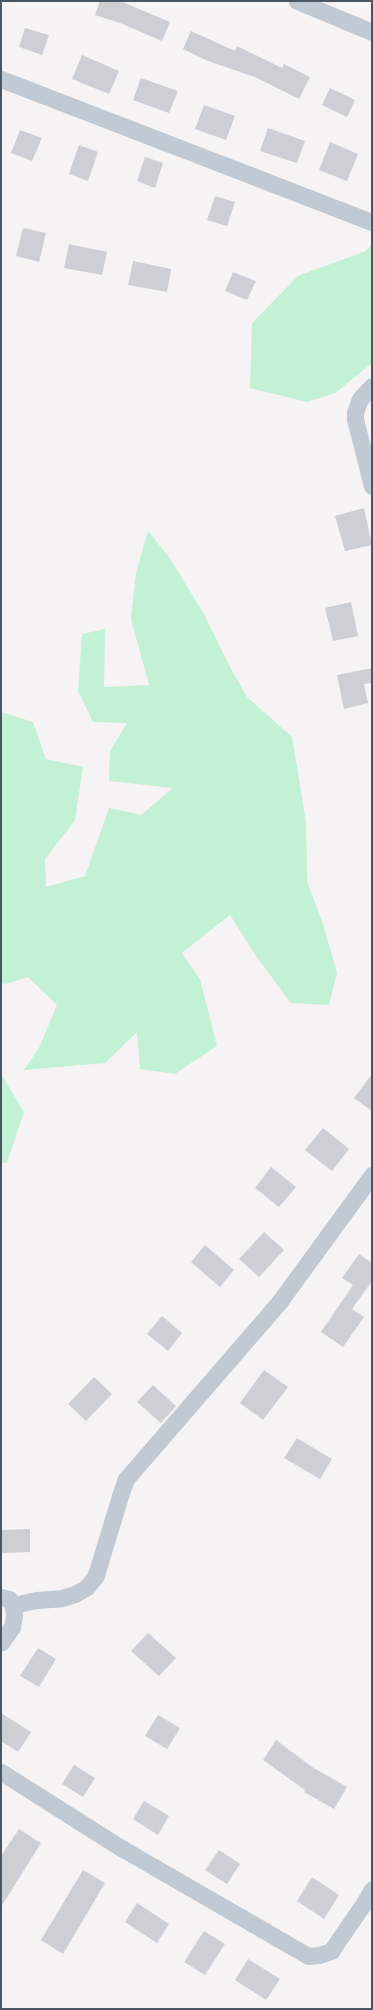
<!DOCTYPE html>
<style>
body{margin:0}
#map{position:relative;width:373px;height:2010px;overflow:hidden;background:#f5f3f3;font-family:"IBM Plex Sans",sans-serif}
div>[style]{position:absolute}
.green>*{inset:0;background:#c3f1d5}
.building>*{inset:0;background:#cdcfd5}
.minor>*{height:17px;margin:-8.5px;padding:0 8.5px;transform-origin:8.5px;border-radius:8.5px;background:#c1cad2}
span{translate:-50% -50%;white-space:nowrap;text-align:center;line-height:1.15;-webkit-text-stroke:3px #fff;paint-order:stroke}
.frame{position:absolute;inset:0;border:2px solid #4a5661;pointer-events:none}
</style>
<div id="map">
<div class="green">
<div style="clip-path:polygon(372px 244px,372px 363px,335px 393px,307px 402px,250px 388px,252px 323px,298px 276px,366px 251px)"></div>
<div style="clip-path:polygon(148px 531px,169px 557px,204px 614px,229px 665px,247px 697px,292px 737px,306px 822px,307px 881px,323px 924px,337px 973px,329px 1005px,291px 1003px,256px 956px,230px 915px,182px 953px,200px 979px,217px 1046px,175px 1074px,140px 1069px,137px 1032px,105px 1063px,24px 1070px,39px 1048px,57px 1005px,28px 977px,6px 984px,1px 983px,1px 712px,33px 722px,46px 759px,83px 767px,75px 820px,45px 859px,46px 887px,85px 876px,109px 808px,141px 815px,173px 788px,109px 781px,110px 751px,127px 723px,93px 722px,78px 691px,82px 634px,105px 629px,104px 687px,149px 685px,131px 619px,136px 573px)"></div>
<div style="clip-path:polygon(1px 1074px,24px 1112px,7px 1163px,1px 1163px)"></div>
</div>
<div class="building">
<div style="clip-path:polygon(100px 1px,120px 1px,170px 22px,162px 41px,120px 23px,95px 15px)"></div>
<div style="clip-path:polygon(25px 28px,49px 35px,42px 55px,19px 47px)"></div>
<div style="clip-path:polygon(191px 31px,235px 51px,237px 46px,282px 68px,284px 64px,310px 77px,299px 99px,255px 77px,208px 61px,183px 49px)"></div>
<div style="clip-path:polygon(82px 55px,119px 71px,109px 94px,72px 79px)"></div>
<div style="clip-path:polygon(141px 78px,178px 91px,169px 113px,133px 100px)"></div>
<div style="clip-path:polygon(330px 88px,355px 100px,347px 117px,322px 105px)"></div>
<div style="clip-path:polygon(204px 105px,235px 116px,226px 140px,195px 129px)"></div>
<div style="clip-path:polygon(268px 128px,305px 141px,297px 163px,260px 151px)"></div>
<div style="clip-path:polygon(20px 130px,42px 138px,32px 161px,11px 153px)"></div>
<div style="clip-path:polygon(330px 142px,358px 154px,347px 181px,319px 170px)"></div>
<div style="clip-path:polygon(79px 145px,98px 152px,88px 181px,69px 174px)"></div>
<div style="clip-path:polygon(145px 157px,163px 163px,155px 188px,137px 181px)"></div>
<div style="clip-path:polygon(215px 196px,235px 202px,227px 226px,207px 220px)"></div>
<div style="clip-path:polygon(23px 228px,46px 233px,39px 262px,16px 256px)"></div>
<div style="clip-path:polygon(69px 244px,107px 252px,102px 275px,64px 268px)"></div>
<div style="clip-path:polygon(133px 261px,171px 269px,167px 292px,128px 285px)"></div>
<div style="clip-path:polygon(233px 272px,256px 281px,247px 300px,225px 291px)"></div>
<div style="clip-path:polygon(364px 508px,372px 545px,345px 551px,335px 516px)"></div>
<div style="clip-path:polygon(351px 602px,358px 636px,333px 641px,325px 608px)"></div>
<div style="clip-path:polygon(372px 668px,372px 683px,364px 684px,368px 703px,344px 709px,337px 675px)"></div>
<div style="clip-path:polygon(372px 1074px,372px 1111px,354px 1098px)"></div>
<div style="clip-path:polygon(323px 1128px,349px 1149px,332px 1171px,305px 1150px)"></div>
<div style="clip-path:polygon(271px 1167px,296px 1187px,279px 1207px,255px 1188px)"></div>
<div style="clip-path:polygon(264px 1232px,284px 1250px,259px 1277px,239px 1259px)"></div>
<div style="clip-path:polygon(205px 1245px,234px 1270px,220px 1287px,191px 1262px)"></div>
<div style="clip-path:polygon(359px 1254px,372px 1263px,372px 1281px,352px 1309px,364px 1317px,343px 1347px,321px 1332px,353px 1285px,342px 1278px)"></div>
<div style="clip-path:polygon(162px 1316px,182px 1333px,168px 1351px,147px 1334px)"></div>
<div style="clip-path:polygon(264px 1370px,288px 1387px,263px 1420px,240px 1403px)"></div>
<div style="clip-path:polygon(94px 1377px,112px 1394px,86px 1421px,68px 1404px)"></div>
<div style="clip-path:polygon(153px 1385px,176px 1406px,161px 1423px,137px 1402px)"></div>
<div style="clip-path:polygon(297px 1438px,332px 1459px,320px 1479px,284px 1458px)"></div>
<div style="clip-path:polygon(30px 1529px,30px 1552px,2px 1553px,2px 1530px)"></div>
<div style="clip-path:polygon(148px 1633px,176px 1658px,159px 1676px,131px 1651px)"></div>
<div style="clip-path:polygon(38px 1648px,56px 1659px,39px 1687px,20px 1676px)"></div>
<div style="clip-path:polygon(1px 1713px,31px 1732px,18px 1752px,1px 1741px)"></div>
<div style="clip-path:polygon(158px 1715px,180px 1728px,167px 1749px,145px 1736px)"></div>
<div style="clip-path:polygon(276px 1740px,312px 1767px,347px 1787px,334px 1809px,304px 1792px,305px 1790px,263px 1760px)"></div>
<div style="clip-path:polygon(74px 1765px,95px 1778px,83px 1797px,62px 1784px)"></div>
<div style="clip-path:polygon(144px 1801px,169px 1816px,158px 1835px,133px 1819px)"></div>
<div style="clip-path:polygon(19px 1829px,41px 1843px,1px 1907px,1px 1856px)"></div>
<div style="clip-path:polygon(219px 1850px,240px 1864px,227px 1884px,205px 1870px)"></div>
<div style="clip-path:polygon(83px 1870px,105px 1883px,63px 1954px,41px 1940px)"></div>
<div style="clip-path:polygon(312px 1877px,339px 1895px,324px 1919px,297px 1901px)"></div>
<div style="clip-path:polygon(137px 1903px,169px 1924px,157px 1943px,125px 1922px)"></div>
<div style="clip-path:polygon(204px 1931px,225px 1944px,205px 1975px,184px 1962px)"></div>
<div style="clip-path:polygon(248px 1959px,280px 1979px,266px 2000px,235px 1980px)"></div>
</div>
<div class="minor">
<div style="left:297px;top:1px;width:81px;rotate:22.5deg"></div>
<div style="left:1px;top:79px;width:398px;rotate:21.1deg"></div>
<div style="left:372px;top:386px;width:18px;rotate:133deg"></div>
<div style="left:360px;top:399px;width:14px;rotate:111deg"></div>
<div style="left:355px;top:412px;width:7px;rotate:90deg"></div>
<div style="left:355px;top:419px;width:69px;rotate:75.8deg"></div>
<div style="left:1px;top:1597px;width:8px;rotate:14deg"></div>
<div style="left:9px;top:1599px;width:7px;rotate:56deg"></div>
<div style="left:13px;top:1605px;width:11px;rotate:85deg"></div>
<div style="left:14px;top:1616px;width:11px;rotate:100deg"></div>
<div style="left:12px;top:1627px;width:19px;rotate:125deg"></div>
<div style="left:13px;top:1605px;width:24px;rotate:-12deg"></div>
<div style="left:36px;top:1600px;width:26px;rotate:-4deg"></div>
<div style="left:62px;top:1598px;width:14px;rotate:-17deg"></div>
<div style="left:75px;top:1594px;width:14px;rotate:-30deg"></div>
<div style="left:87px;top:1587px;width:15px;rotate:-53deg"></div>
<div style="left:96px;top:1575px;width:83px;rotate:-73.1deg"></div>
<div style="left:120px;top:1496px;width:18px;rotate:-71deg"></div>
<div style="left:126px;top:1479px;width:235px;rotate:-49.1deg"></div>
<div style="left:280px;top:1301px;width:156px;rotate:-53.9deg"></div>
<div style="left:1px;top:1772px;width:144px;rotate:32.3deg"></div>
<div style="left:123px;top:1849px;width:214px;rotate:30deg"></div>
<div style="left:308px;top:1956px;width:11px;rotate:-5deg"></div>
<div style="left:319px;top:1955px;width:13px;rotate:-18deg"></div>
<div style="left:331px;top:1951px;width:58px;rotate:-55.5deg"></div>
<div style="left:364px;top:1903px;width:16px;rotate:-60deg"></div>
</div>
<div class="frame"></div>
</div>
